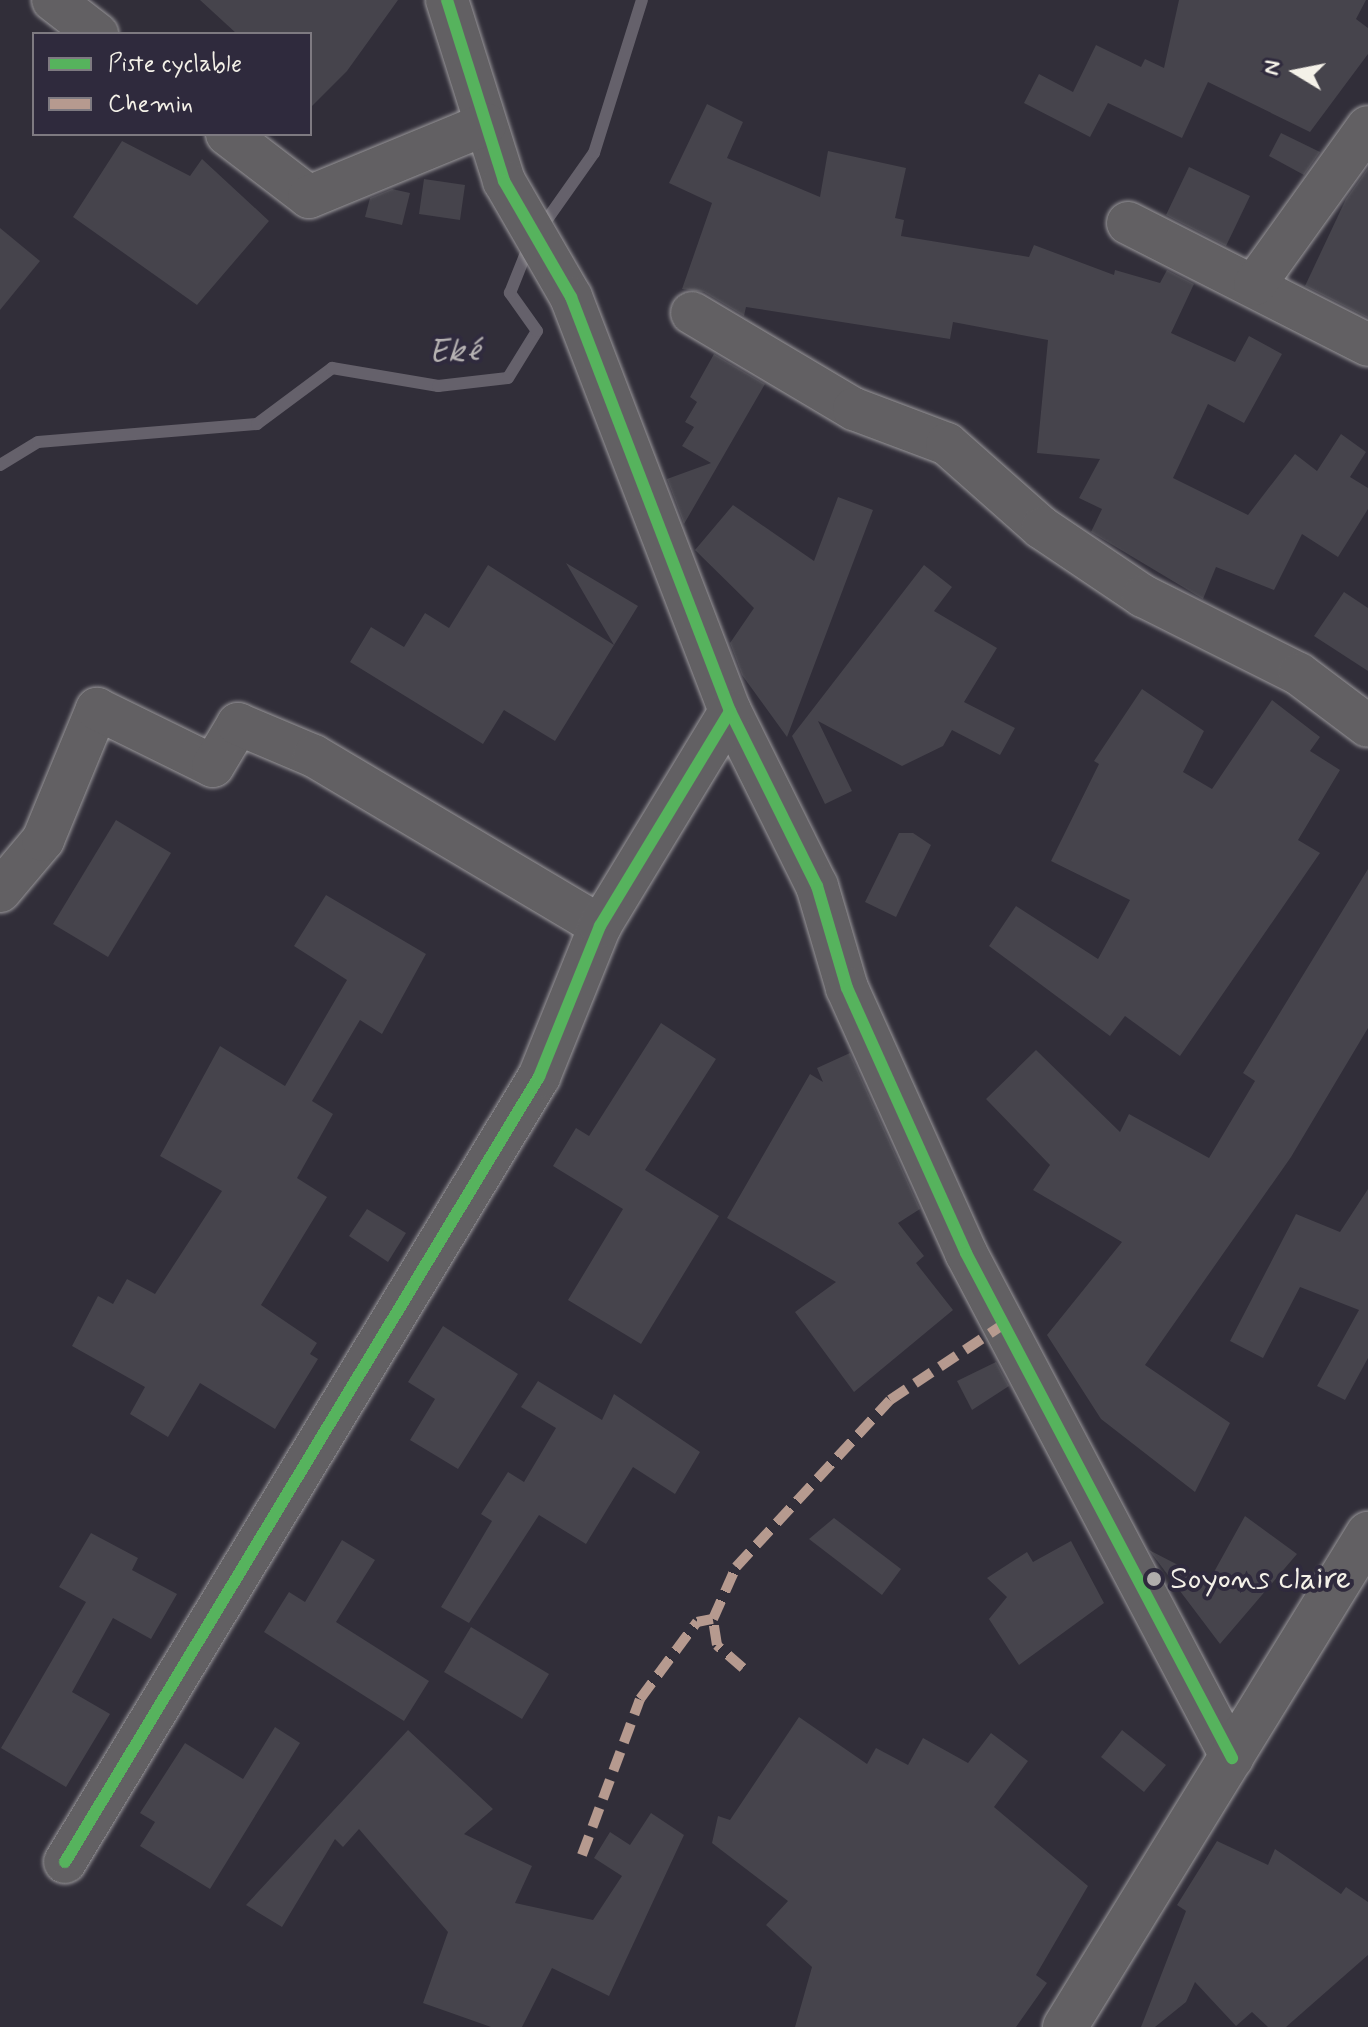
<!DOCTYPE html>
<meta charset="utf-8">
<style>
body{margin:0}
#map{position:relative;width:1368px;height:2027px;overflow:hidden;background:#312e39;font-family:Mynerve,sans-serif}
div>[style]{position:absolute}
.stream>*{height:12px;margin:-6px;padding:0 6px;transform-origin:6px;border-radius:6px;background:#65616b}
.building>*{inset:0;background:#46444c}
.roads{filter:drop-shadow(0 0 2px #9a989b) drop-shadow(0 0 2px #9a989b)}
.minor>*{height:42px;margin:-21px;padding:0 21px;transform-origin:21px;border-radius:21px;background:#626063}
.secondary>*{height:44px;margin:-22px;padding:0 22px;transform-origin:22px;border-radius:22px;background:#626063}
.quiet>*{height:10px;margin-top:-5px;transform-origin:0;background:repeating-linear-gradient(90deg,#b69a8f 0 20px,transparent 0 30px)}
.cycleway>*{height:12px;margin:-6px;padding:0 6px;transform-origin:6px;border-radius:6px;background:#56b35d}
.dots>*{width:22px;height:22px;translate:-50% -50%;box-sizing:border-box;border:4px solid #2f2a3d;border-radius:50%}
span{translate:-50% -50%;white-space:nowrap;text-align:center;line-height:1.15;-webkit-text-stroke:8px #2f2a3d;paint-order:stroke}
.poi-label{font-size:32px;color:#f4f1e8}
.left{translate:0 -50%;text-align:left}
.water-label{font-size:34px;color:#b6b2b2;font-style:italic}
.legend{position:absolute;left:32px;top:32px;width:280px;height:104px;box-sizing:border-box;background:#2f2a3d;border:2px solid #7e7a81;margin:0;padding:10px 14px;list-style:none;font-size:24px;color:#f4f1e8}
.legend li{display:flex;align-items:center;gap:16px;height:40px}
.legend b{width:40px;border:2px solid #7e7a81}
.north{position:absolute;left:1256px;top:32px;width:80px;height:80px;-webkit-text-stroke:6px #2f2a3d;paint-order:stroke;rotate:280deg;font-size:22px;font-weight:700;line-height:32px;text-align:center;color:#f4f1e8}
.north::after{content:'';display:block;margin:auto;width:28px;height:36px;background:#f4f1e8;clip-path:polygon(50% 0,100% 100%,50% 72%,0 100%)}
</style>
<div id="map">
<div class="stream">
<div style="left:541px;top:228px;width:92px;rotate:-54.8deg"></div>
<div style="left:594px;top:153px;width:160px;rotate:-72.6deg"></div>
<div style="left:0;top:465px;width:44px;rotate:-31.2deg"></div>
<div style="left:38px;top:442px;width:220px;rotate:-4.7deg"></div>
<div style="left:257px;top:424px;width:94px;rotate:-36.7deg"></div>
<div style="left:332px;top:368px;width:108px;rotate:9.6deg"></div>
<div style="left:438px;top:386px;width:70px;rotate:-6.5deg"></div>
<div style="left:508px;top:378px;width:55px;rotate:-58.3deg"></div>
<div style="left:537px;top:331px;width:47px;rotate:-125.4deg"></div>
<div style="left:510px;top:293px;width:54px;rotate:-68.2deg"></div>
</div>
<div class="building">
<div style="clip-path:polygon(200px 0,398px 0,347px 71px,310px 108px,310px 34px,237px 34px)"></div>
<div style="clip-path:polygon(1179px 0,1366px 0,1356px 19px,1368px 28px,1368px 54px,1310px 132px,1208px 82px,1182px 138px,1108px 103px,1090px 137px,1024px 103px,1039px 74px,1073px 92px,1096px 45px,1141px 67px,1145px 59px,1164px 68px)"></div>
<div style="clip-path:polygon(707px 104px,743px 122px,727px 158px,820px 197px,828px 151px,906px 168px,895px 218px,904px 220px,901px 236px,1029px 257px,1034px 245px,1114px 275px,1115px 270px,1160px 283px,1167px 270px,1194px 284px,1171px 333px,1235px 362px,1249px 336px,1282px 354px,1244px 423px,1208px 404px,1173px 478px,1248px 515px,1295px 454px,1317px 471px,1341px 434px,1366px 452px,1350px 477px,1368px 488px,1368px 509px,1338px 557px,1302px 534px,1274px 590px,1216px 567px,1203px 599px,1091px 532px,1102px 509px,1079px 498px,1100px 459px,1037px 453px,1048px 340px,953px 322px,950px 339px,746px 307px,744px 316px,704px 292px,682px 289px,712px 203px,669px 183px)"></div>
<div style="clip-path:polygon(1281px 133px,1320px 152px,1304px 175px,1269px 156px)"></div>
<div style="clip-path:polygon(122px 141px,190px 176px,202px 159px,269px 221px,197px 305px,73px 217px)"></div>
<div style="clip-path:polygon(1189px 167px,1250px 196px,1226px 246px,1166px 215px)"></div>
<div style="clip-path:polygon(1368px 168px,1368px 318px,1305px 286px,1346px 199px)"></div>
<div style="clip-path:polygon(424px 179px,465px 185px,460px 220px,419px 214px)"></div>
<div style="clip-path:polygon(392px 189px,410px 193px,402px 225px,365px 217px,370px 198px)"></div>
<div style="clip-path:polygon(0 228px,40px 261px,0 310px)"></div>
<div style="clip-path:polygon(714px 354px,765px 384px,684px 524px,667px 479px,711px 463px,682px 446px,694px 427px,685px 422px,697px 402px,690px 397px)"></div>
<div style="clip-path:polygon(838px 497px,873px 510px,787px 737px,742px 675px,730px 643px,754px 608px,695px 550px,733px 505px,814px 561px)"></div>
<div style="clip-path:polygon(566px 563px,638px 606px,555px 741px,504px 710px,483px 744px,350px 662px,371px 627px,404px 647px,425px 613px,449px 628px,488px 565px,614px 645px)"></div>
<div style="clip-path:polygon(924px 565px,952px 587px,934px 611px,997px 648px,964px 702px,1015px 728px,1000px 755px,952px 730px,943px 746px,902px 766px,818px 721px,852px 791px,825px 804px,792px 736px)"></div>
<div style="clip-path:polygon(1344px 592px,1368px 608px,1368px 671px,1314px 636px)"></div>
<div style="clip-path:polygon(1142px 689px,1204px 731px,1183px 772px,1212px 789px,1272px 700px,1320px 737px,1310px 751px,1340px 770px,1298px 840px,1320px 853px,1180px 1056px,1125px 1016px,1110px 1036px,989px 946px,1016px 906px,1098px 959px,1130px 900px,1051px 861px,1099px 764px,1094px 761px)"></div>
<div style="clip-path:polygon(116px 820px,171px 853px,108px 957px,53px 924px)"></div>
<div style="clip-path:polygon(899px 833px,913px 833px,931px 845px,896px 917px,865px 902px)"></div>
<div style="clip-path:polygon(1368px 869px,1368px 1028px,1291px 1157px,1145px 1365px,1230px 1423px,1195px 1492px,1101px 1419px,1047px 1335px,1122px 1242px,1033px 1190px,1050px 1165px,986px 1099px,1036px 1050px,1120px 1132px,1129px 1114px,1209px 1158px,1255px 1081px,1243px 1073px)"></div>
<div style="clip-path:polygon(326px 895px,426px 954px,382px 1034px,360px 1020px,312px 1101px,333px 1114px,297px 1178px,327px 1197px,261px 1305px,317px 1343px,310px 1354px,318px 1359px,275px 1429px,200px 1383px,168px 1437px,130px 1414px,145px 1387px,72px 1346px,98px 1296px,113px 1304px,127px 1279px,155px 1294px,222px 1191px,160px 1156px,220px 1046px,285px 1086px,347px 980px,294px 946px)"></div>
<div style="clip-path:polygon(661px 1023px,716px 1059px,645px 1170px,719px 1216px,641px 1344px,568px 1300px,623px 1209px,553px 1166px,576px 1128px,589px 1136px)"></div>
<div style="clip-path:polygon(850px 1053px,920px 1209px,898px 1223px,924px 1256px,916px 1263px,953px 1310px,854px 1392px,795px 1312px,836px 1282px,727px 1218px,810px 1074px,823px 1082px,817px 1068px)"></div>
<div style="clip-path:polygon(1368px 1189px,1368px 1358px,1345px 1400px,1317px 1386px,1359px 1310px,1300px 1287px,1263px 1358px,1230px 1341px,1296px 1214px,1340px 1232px)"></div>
<div style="clip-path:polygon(367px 1209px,406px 1233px,388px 1262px,349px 1236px)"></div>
<div style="clip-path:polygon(443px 1326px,518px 1374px,458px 1469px,410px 1440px,435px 1399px,408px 1382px)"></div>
<div style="clip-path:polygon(996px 1362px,1009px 1386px,972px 1410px,957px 1381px)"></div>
<div style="clip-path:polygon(538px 1381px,602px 1420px,614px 1394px,700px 1452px,675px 1494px,633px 1467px,586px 1544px,539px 1515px,469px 1623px,441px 1607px,492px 1521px,481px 1514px,508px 1472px,524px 1482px,556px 1428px,521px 1407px)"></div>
<div style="clip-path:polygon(1245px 1516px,1297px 1554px,1220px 1644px,1149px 1550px,1209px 1581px)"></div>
<div style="clip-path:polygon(834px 1518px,901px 1569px,882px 1595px,809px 1539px)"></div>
<div style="clip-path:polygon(91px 1533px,138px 1558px,132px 1570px,177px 1594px,151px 1639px,113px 1618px,72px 1692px,110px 1714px,66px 1787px,1px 1748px,86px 1602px,59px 1587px)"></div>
<div style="clip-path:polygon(342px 1540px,375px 1560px,336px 1622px,429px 1681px,404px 1721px,264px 1632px,289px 1592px,305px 1602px)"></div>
<div style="clip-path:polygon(1071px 1541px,1104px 1603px,1019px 1665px,989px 1619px,1007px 1597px,987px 1578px,1027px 1552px,1033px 1562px)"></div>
<div style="clip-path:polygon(471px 1627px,549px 1674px,522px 1719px,444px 1672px)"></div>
<div style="clip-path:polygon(799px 1717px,867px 1764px,876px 1748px,908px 1765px,923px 1738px,968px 1763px,991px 1733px,1028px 1761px,994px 1807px,1088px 1886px,1036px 1975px,1047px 1983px,1016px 2027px,795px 2027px,812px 1967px,766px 1925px,788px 1901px,712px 1843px,718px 1816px,730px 1820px)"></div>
<div style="clip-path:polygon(275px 1727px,300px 1743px,210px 1889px,140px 1846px,155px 1822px,140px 1813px,185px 1743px,243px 1779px)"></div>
<div style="clip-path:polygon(408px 1730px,493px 1809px,464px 1834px,532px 1866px,515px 1903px,593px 1920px,622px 1876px,594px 1858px,610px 1832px,630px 1845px,651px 1813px,684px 1835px,609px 1996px,552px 1968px,522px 2027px,491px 2027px,423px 2003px,448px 1932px,359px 1829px,343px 1847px,335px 1839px,282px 1927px,246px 1905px)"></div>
<div style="clip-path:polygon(1122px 1730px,1166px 1765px,1144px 1792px,1101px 1757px)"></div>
<div style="clip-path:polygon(1217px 1841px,1268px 1865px,1275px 1849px,1341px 1894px,1346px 1887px,1368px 1902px,1368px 1955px,1286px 2027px,1268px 2027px,1252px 2012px,1236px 2026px,1195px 1982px,1186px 2002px,1155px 2027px,1141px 2027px,1186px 1911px,1177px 1905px)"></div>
</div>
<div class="roads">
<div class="minor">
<div style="left:53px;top:0;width:56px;rotate:37.7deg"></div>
<div style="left:447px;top:0;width:190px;rotate:72.5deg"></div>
<div style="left:504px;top:181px;width:134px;rotate:60deg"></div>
<div style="left:571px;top:297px;width:443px;rotate:69deg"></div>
<div style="left:730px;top:711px;width:195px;rotate:63.6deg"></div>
<div style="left:817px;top:886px;width:106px;rotate:73.6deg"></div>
<div style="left:847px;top:988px;width:290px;rotate:65.8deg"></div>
<div style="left:966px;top:1253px;width:571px;rotate:62.22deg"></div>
<div style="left:227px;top:134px;width:103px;rotate:37.5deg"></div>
<div style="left:309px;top:197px;width:191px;rotate:-22.4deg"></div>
<div style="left:1128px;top:223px;width:269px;rotate:26.9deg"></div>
<div style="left:1255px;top:284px;width:193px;rotate:-54.3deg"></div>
<div style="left:692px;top:313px;width:188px;rotate:30.7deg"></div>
<div style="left:854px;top:409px;width:99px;rotate:20.6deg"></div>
<div style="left:947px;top:444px;width:127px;rotate:41.5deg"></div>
<div style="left:1042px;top:528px;width:122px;rotate:34deg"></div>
<div style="left:1143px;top:596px;width:174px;rotate:26.6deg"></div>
<div style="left:1299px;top:674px;width:86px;rotate:37deg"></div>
<div style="left:0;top:891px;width:67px;rotate:-49.9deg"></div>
<div style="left:43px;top:840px;width:142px;rotate:-67.6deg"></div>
<div style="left:97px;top:709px;width:129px;rotate:26.2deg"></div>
<div style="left:213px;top:766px;width:49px;rotate:-59.2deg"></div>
<div style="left:238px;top:724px;width:82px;rotate:22.8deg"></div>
<div style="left:314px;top:756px;width:333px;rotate:30.7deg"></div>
<div style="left:65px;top:1862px;width:917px;rotate:-58.88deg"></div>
<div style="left:539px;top:1077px;width:163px;rotate:-68deg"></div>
<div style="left:600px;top:926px;width:251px;rotate:-58.8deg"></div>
</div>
<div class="secondary">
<div style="left:1065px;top:2027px;width:579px;rotate:-58.42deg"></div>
</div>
</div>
<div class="quiet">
<div style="left:743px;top:1668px;width:35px;rotate:-139deg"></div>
<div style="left:717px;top:1645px;width:26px;rotate:-99deg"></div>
<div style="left:713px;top:1619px;width:57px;rotate:-66.1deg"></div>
<div style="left:736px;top:1567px;width:227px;rotate:-47.3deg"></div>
<div style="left:890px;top:1400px;width:137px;rotate:-33.7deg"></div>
<div style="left:582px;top:1855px;width:166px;rotate:-69.6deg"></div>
<div style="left:640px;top:1699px;width:96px;rotate:-53.5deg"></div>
<div style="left:697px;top:1622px;width:16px;rotate:-11deg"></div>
</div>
<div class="cycleway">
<div style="left:447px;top:0;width:190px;rotate:72.5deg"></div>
<div style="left:504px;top:181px;width:134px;rotate:60deg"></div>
<div style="left:571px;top:297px;width:443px;rotate:69deg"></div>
<div style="left:730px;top:711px;width:195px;rotate:63.6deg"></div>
<div style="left:817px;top:886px;width:106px;rotate:73.6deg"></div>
<div style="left:847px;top:988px;width:290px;rotate:65.8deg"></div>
<div style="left:966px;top:1253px;width:571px;rotate:62.22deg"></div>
<div style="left:65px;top:1862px;width:917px;rotate:-58.88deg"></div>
<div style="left:539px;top:1077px;width:163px;rotate:-68deg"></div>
<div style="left:600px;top:926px;width:251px;rotate:-58.8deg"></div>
</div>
<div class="dots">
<div style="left:1154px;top:1579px;background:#b0adab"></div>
</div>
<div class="poi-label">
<span class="left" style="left:1170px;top:1579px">Soyons claire</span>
</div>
<div class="water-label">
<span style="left:454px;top:352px;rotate:-2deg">Eké</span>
</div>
<ul class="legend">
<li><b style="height:10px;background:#56b35d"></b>Piste cyclable</li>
<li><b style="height:10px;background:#b69a8f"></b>Chemin</li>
</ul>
<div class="north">N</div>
</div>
